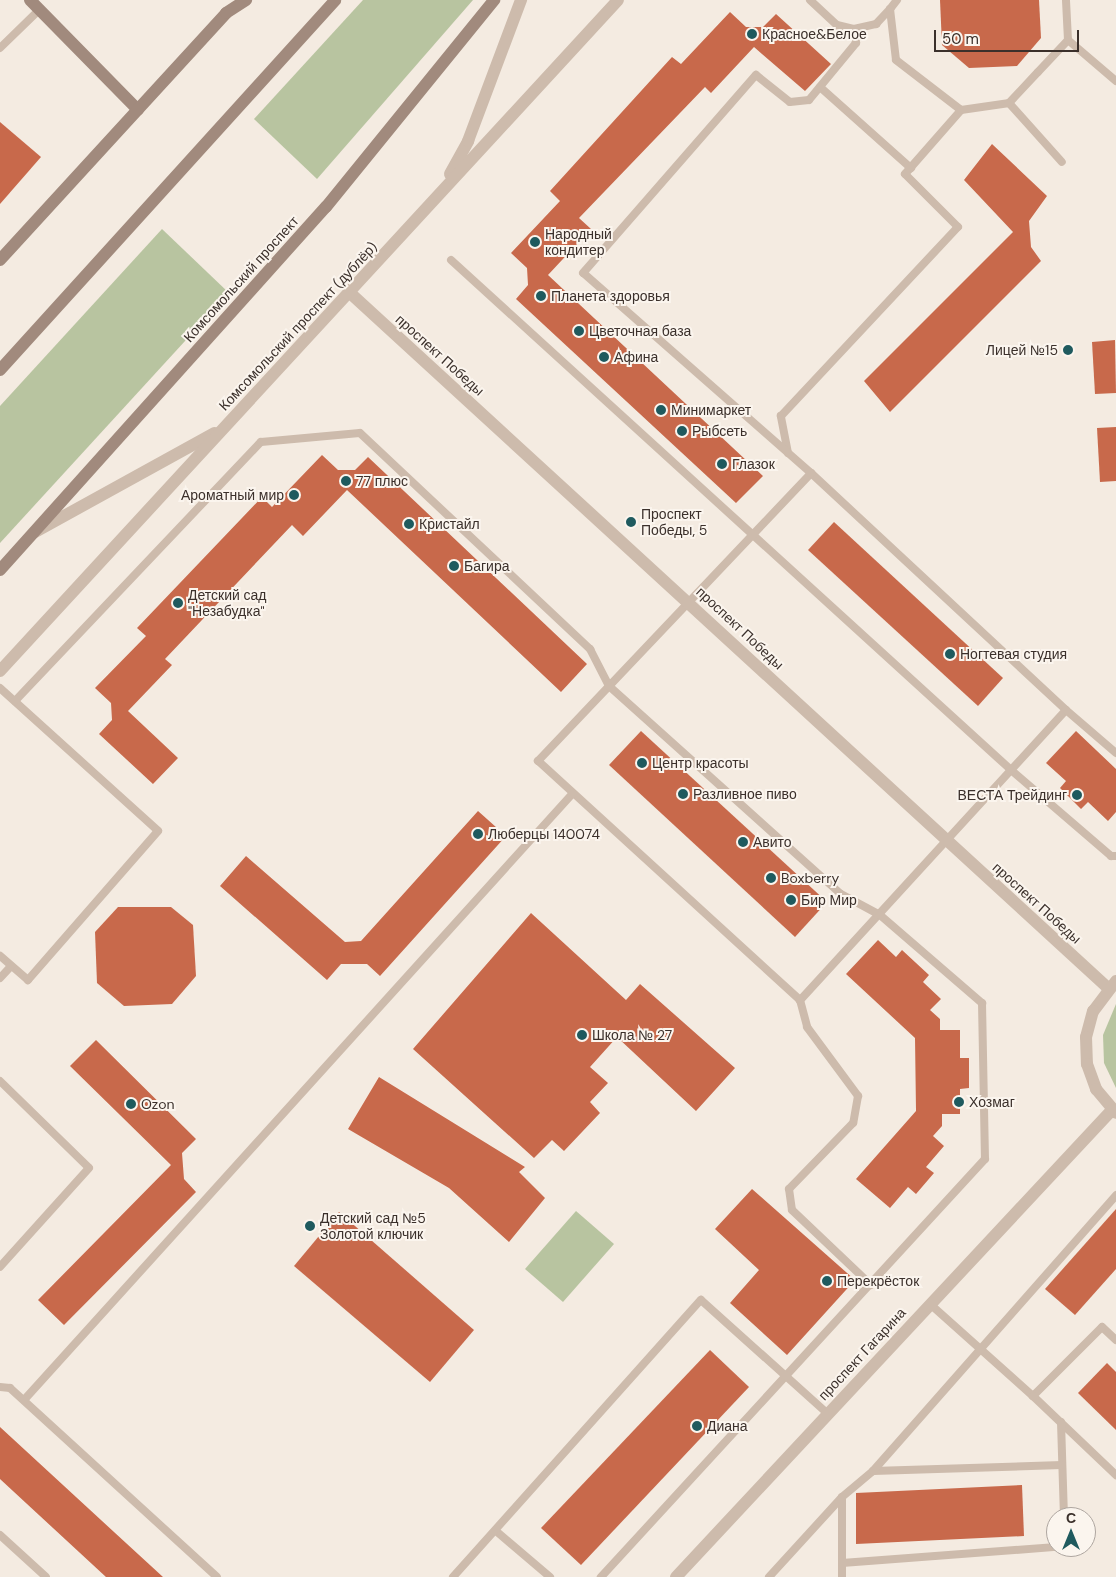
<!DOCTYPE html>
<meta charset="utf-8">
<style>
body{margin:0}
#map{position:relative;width:1116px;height:1577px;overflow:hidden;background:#f4ebe1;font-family:"DM Sans",sans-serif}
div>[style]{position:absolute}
.green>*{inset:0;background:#b8c4a0}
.building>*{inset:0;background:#c8694b}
.service>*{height:8px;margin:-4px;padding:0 4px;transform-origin:4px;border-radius:4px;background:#cdbbac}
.tertiary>*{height:12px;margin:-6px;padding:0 6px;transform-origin:6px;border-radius:6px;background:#cdbbac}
.secondary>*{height:12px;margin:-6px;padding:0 6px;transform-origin:6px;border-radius:6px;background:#a18a7d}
.dots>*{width:14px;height:14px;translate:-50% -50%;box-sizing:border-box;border:2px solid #fbf5ee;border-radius:50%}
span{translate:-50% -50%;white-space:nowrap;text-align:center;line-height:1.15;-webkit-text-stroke:4px #fbf5ee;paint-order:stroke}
.poi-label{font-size:14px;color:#3b302b}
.left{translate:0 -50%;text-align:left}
.right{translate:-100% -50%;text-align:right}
.street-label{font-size:14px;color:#3b302b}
.north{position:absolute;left:1046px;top:1507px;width:50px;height:50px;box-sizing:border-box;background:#fbf5ee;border:1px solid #aea6a0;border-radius:50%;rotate:0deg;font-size:14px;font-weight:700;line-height:20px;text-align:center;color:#3b302b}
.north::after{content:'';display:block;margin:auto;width:18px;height:22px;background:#1f5a5e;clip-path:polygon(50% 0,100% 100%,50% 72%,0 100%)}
.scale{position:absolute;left:934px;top:30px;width:145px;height:22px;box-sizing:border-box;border:2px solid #3b302b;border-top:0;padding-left:6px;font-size:15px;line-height:18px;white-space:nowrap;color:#3b302b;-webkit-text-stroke:4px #fbf5ee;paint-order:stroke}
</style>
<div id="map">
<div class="green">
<div style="clip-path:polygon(363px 0,473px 0,317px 179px,254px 119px)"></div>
<div style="clip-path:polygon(162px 229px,229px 293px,0 543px,0 406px)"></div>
<div style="clip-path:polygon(1116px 1004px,1116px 1088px,1104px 1063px,1103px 1035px)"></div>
<div style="clip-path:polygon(576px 1211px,614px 1244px,563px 1302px,525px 1269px)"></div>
</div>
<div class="building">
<div style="clip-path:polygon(940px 0,1039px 0,1041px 38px,1017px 66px,969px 68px,942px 45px)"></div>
<div style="clip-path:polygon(730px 12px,746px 27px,763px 27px,776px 14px,831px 64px,805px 91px,754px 47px,711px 93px,705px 87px,579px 218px,591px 229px,548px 275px,763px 476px,736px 503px,516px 299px,528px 285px,527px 268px,511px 253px,560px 201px,550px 191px,672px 57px,681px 64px)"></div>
<div style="clip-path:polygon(0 122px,41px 157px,0 204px)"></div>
<div style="clip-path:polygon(992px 144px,1047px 196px,1029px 221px,1031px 247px,1041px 261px,890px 412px,864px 381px,1013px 232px,964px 180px)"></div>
<div style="clip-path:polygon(1115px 340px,1116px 393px,1095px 394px,1092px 342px)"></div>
<div style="clip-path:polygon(1116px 427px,1116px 481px,1100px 482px,1097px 428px)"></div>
<div style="clip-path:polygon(322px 455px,338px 470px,355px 470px,368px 457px,587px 664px,561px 692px,347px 490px,303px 536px,292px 525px,165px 659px,172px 665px,128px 711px,178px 758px,153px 784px,99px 734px,112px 720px,111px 703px,95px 688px,146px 636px,137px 628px,262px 497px,272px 507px)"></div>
<div style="clip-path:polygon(834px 522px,1003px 678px,978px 706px,808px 550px)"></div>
<div style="clip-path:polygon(641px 731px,827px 902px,795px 937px,609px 765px)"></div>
<div style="clip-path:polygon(1076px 731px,1116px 769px,1116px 812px,1108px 821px,1088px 802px,1081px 809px,1060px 788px,1066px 781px,1046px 763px)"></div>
<div style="clip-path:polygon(478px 811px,506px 836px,380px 976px,367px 964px,341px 964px,327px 980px,220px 886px,246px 856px,345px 942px,361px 941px)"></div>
<div style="clip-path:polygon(118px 907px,171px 907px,193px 925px,196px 976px,172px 1004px,124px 1006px,97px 983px,95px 932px)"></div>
<div style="clip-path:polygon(531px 913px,626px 1000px,640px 984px,735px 1068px,696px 1111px,617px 1037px,590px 1067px,608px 1083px,590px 1102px,600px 1113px,564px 1151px,552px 1140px,534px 1158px,413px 1049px)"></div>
<div style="clip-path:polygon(878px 940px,896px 957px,902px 950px,929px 975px,923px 982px,941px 999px,930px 1010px,940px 1019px,940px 1030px,960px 1030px,960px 1058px,969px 1058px,969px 1088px,960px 1089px,960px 1114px,942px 1114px,942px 1126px,933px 1136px,944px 1146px,926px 1167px,934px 1173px,916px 1194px,908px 1187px,890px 1208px,856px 1179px,916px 1111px,915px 1038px,846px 974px)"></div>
<div style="clip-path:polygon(96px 1040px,196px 1139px,182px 1153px,184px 1179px,196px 1192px,64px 1325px,38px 1300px,171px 1165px,70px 1066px)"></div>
<div style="clip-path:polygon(379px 1077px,525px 1167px,519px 1172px,545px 1198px,509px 1242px,449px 1188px,348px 1129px)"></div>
<div style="clip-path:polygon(752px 1189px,855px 1280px,787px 1355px,730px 1303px,759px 1270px,715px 1229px)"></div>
<div style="clip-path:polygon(1116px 1209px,1116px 1269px,1075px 1315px,1045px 1289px)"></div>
<div style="clip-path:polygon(339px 1212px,474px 1330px,430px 1382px,294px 1266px)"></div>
<div style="clip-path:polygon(710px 1350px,749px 1387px,581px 1565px,541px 1528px)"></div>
<div style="clip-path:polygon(1107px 1363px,1116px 1372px,1116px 1430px,1078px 1393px)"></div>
<div style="clip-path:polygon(0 1427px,114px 1532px,163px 1577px,106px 1577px,0 1479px)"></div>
<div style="clip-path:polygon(1022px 1485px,1024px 1536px,856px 1544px,856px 1493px)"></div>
</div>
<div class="service">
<div style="left:810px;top:0;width:37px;rotate:43deg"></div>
<div style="left:837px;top:25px;width:17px;rotate:13deg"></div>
<div style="left:854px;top:29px;width:23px;rotate:-13deg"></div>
<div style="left:876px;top:24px;width:21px;rotate:-47deg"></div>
<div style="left:897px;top:0;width:11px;rotate:128deg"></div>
<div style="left:890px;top:9px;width:51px;rotate:83.3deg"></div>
<div style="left:896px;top:60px;width:82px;rotate:37.6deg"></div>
<div style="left:1068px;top:40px;width:63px;rotate:40.5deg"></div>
<div style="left:0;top:48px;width:54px;rotate:-44.3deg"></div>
<div style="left:820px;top:87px;width:122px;rotate:41.7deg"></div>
<div style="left:1009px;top:103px;width:79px;rotate:48.1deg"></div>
<div style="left:451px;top:260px;width:757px;rotate:42.32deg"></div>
<div style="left:1011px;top:770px;width:132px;rotate:40.7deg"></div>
<div style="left:1111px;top:856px;width:5px"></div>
<div style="left:788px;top:453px;width:38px;rotate:-101deg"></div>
<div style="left:781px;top:416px;width:259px;rotate:-46.9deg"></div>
<div style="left:958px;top:227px;width:75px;rotate:-135deg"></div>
<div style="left:905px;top:174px;width:85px;rotate:-48.8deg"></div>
<div style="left:961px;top:110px;width:49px;rotate:-8.3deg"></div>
<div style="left:1009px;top:103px;width:42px;rotate:-46.9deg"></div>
<div style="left:1038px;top:72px;width:44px;rotate:-46.8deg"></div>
<div style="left:1068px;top:40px;width:40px;rotate:-92.9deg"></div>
<div style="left:811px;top:473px;width:348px;rotate:42.9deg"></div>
<div style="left:1066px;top:710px;width:394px;rotate:132.5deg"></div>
<div style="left:800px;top:1000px;width:355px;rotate:-137.6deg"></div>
<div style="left:538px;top:761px;width:397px;rotate:-46.5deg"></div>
<div style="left:811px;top:473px;width:303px;rotate:-138.7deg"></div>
<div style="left:583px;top:273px;width:263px;rotate:-48.9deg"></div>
<div style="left:756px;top:75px;width:43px;rotate:38.5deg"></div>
<div style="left:790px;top:102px;width:19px;rotate:-6deg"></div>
<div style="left:809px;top:100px;width:74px;rotate:-50.5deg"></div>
<div style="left:856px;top:43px;width:14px;rotate:-98deg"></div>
<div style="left:0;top:688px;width:213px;rotate:42.1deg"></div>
<div style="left:158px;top:831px;width:198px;rotate:131.1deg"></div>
<div style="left:28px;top:980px;width:37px;rotate:-139deg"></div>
<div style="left:15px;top:701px;width:357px;rotate:-46.5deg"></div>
<div style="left:261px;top:442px;width:99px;rotate:-5.2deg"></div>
<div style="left:360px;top:433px;width:316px;rotate:43.2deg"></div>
<div style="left:590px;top:649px;width:42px;rotate:62.8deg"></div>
<div style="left:609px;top:686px;width:312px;rotate:41.9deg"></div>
<div style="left:841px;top:894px;width:44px;rotate:28.3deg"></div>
<div style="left:880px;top:915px;width:135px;rotate:40.8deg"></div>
<div style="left:982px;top:1003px;width:156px;rotate:88.9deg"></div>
<div style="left:985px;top:1159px;width:568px;rotate:132.57deg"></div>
<div style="left:1066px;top:710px;width:66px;rotate:40.7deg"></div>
<div style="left:0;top:978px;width:16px;rotate:-47deg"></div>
<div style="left:800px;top:1000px;width:28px;rotate:75deg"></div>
<div style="left:807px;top:1027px;width:86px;rotate:53.5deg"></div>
<div style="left:858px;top:1096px;width:27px;rotate:100deg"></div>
<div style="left:853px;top:1123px;width:92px;rotate:134.1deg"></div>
<div style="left:789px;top:1189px;width:21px;rotate:82deg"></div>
<div style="left:792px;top:1210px;width:109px;rotate:43.5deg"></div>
<div style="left:0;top:1081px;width:124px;rotate:44.3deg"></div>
<div style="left:89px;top:1168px;width:133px;rotate:132deg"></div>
<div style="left:930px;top:1304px;width:138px;rotate:41.8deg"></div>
<div style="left:1116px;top:1340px;width:19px;rotate:-137deg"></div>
<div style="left:1102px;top:1327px;width:98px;rotate:135deg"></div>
<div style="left:1033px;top:1396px;width:115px;rotate:43.6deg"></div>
<div style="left:0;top:1387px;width:10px;rotate:6deg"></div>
<div style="left:10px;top:1388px;width:280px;rotate:42.4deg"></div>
<div style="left:24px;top:1400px;width:818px;rotate:-47.87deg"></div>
<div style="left:1061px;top:1422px;width:95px;rotate:88.2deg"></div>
<div style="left:873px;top:1471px;width:189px;rotate:-1.8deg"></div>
<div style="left:496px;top:1531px;width:71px;rotate:40.4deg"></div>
<div style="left:0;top:1535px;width:62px;rotate:42.4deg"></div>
<div style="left:842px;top:1563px;width:215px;rotate:-4.3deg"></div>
<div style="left:453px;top:1577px;width:372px;rotate:-48.2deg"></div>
<div style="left:701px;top:1300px;width:169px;rotate:41.9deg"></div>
<div style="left:769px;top:1577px;width:108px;rotate:-47.6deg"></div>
<div style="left:842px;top:1497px;width:40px;rotate:-40deg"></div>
<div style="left:873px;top:1471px;width:368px;rotate:-48.6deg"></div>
<div style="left:842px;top:1577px;width:80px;rotate:-90deg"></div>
</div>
<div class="tertiary">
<div style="left:450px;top:174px;width:38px;rotate:-61deg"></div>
<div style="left:468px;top:141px;width:151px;rotate:-69.4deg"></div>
<div style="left:349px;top:292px;width:1030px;rotate:42.52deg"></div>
<div style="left:35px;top:532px;width:205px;rotate:-28.9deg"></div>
<div style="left:0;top:671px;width:912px;rotate:-47.35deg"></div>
<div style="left:1116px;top:981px;width:38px;rotate:127deg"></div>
<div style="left:1093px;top:1011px;width:27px;rotate:105deg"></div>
<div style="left:1086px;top:1037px;width:27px;rotate:88deg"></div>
<div style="left:1087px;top:1064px;width:27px;rotate:70deg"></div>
<div style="left:1096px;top:1089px;width:31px;rotate:50deg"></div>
<div style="left:676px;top:1577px;width:639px;rotate:-46.97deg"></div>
</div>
<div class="secondary">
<div style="left:30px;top:0;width:154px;rotate:45.5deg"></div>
<div style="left:0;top:260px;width:335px;rotate:-47.5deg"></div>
<div style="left:226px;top:13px;width:24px;rotate:-33deg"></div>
<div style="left:0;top:370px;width:499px;rotate:-47.8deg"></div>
<div style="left:0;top:570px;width:488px;rotate:-48.1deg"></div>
<div style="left:326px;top:207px;width:267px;rotate:-50.9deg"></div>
</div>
<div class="dots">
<div style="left:752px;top:34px;background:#1f5a5e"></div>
<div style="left:535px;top:242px;background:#1f5a5e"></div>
<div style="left:541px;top:296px;background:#1f5a5e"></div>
<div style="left:579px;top:331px;background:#1f5a5e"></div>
<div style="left:1068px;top:350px;background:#1f5a5e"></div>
<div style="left:604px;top:357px;background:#1f5a5e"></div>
<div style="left:661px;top:410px;background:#1f5a5e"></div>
<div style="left:682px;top:431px;background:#1f5a5e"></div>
<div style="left:722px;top:464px;background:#1f5a5e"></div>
<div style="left:346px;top:481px;background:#1f5a5e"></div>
<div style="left:294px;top:495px;background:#1f5a5e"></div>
<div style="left:631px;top:522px;background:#1f5a5e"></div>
<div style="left:409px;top:524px;background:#1f5a5e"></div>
<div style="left:454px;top:566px;background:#1f5a5e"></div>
<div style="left:178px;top:603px;background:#1f5a5e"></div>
<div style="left:950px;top:654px;background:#1f5a5e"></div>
<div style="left:642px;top:763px;background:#1f5a5e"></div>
<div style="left:683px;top:794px;background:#1f5a5e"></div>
<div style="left:1077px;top:795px;background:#1f5a5e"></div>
<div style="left:478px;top:834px;background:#1f5a5e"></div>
<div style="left:743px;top:842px;background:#1f5a5e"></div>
<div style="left:771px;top:878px;background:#1f5a5e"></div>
<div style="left:791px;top:900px;background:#1f5a5e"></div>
<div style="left:582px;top:1035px;background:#1f5a5e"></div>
<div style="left:959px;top:1102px;background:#1f5a5e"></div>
<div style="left:131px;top:1104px;background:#1f5a5e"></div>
<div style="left:310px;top:1226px;background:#1f5a5e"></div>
<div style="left:827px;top:1281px;background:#1f5a5e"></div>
<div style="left:697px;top:1426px;background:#1f5a5e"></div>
</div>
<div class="poi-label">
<span class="left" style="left:762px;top:34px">Красное&amp;Белое</span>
<span class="left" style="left:545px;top:242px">Народный<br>кондитер</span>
<span class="left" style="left:551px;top:296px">Планета здоровья</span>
<span class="left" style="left:589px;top:331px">Цветочная база</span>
<span class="right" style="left:1058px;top:350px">Лицей №15</span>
<span class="left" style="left:614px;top:357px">Афина</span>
<span class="left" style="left:671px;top:410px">Минимаркет</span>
<span class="left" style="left:692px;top:431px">Рыбсеть</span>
<span class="left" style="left:732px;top:464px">Глазок</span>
<span class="left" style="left:356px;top:481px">77 плюс</span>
<span class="right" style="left:284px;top:495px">Ароматный мир</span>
<span class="left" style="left:641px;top:522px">Проспект<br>Победы, 5</span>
<span class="left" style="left:419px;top:524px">Кристайл</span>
<span class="left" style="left:464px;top:566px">Багира</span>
<span class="left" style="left:188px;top:603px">Детский сад<br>"Незабудка"</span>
<span class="left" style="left:960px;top:654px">Ногтевая студия</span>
<span class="left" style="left:652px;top:763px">Центр красоты</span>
<span class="left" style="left:693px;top:794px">Разливное пиво</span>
<span class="right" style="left:1067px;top:795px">ВЕСТА Трейдинг</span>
<span class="left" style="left:488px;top:834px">Люберцы 140074</span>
<span class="left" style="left:753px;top:842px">Авито</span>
<span class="left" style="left:781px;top:878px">Boxberry</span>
<span class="left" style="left:801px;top:900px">Бир Мир</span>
<span class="left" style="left:592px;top:1035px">Школа № 27</span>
<span class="left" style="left:969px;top:1102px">Хозмаг</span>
<span class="left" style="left:141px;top:1104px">Ozon</span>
<span class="left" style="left:320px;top:1226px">Детский сад №5<br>Золотой ключик</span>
<span class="left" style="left:837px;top:1281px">Перекрёсток</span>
<span class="left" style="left:707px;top:1426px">Диана</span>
</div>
<div class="street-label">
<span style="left:241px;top:279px;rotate:-48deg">Комсомольский проспект</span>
<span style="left:298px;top:326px;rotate:-47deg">Комсомольский проспект (дублёр)</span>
<span style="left:440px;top:355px;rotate:42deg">проспект Победы</span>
<span style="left:740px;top:628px;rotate:43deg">проспект Победы</span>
<span style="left:1037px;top:903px;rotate:42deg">проспект Победы</span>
<span style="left:862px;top:1354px;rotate:-47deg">проспект Гагарина</span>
</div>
<div class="north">С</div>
<div class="scale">50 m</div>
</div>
